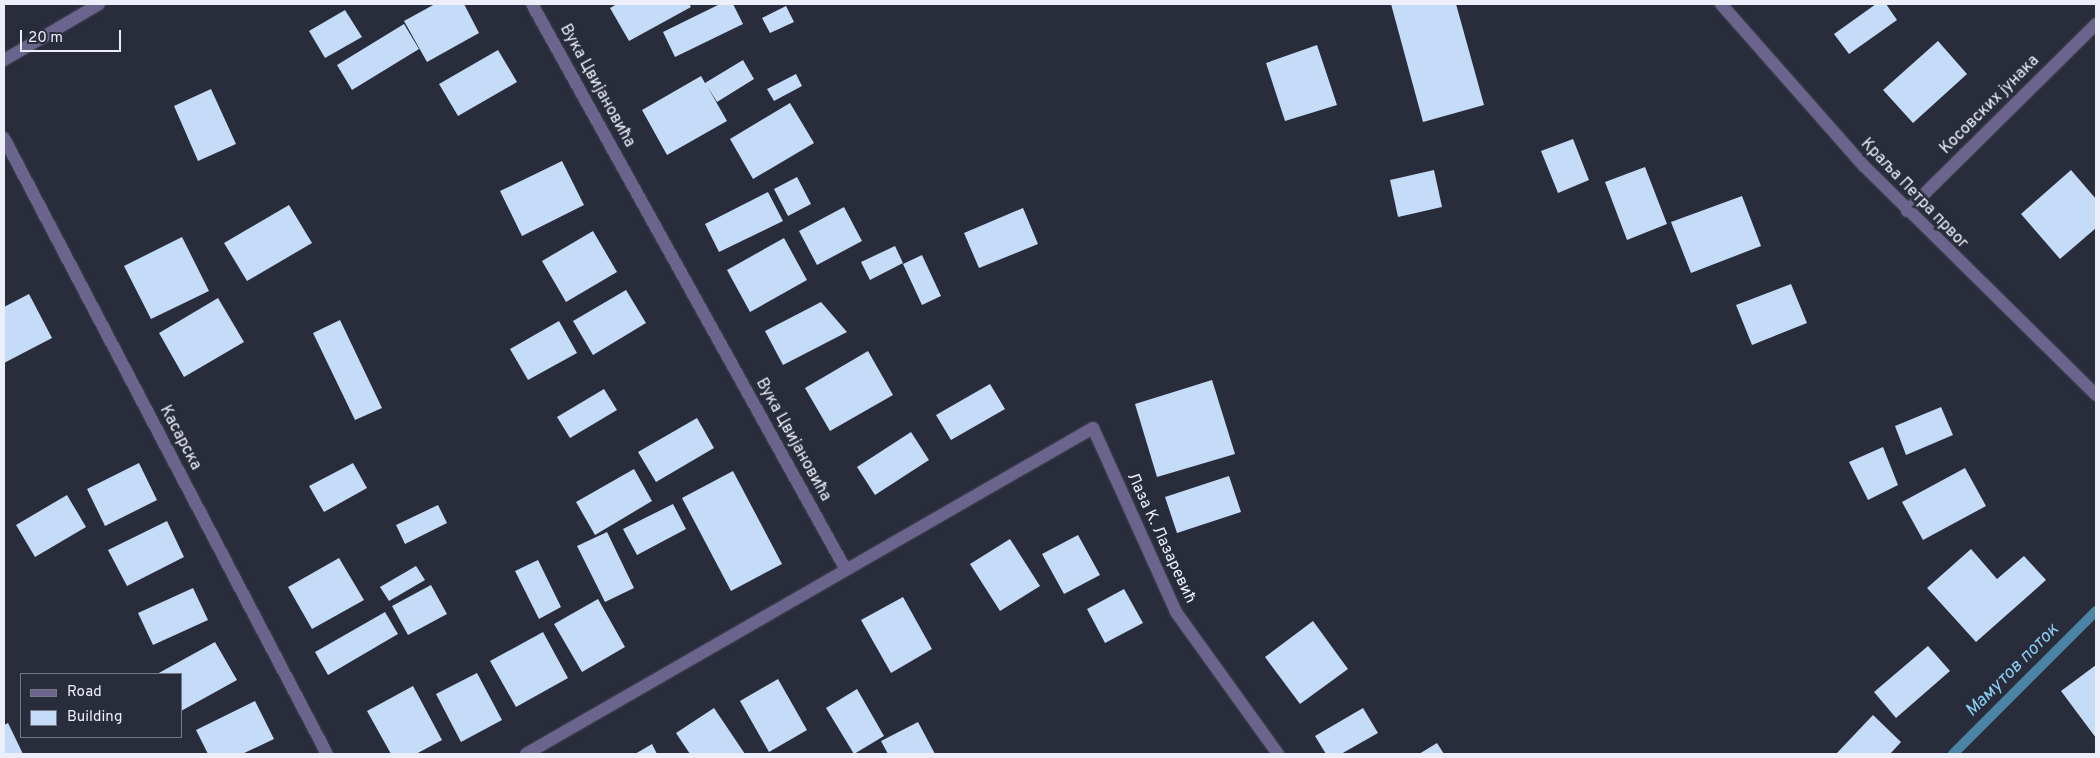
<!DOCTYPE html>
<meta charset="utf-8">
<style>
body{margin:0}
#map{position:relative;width:2100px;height:758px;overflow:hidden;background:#282c3b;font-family:Overpass,sans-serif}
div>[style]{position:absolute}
.stream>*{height:10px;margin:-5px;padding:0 5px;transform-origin:5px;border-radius:5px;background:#4b84a4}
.building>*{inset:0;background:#c5dcf8}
.roads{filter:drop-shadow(0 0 1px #434756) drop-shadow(0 0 1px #434756)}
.minor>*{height:12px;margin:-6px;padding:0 6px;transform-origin:6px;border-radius:6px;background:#6b648c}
span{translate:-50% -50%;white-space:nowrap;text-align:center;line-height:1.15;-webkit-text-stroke:5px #282c3b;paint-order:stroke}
.street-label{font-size:16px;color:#eceff9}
.water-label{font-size:18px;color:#8ccff4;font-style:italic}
.frame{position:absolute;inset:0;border:5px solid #eceff9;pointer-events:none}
.legend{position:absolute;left:20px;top:673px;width:162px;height:65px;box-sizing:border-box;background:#282c3b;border:1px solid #767a87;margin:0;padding:6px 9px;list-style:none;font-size:15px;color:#eceff9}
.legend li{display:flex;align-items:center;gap:10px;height:25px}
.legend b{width:25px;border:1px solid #767a87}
.scale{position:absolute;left:20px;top:30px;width:101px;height:22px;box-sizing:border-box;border:2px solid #eceff9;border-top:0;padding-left:6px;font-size:15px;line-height:18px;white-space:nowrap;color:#eceff9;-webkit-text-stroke:4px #282c3b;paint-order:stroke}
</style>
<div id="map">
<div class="stream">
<div style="left:1953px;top:754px;width:202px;rotate:-45deg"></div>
</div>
<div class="building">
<div style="clip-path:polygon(435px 4px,464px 4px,479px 33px,427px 62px,404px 21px)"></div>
<div style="clip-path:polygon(617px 4px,689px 4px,691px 7px,629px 41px,610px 8px)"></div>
<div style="clip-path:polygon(720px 4px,733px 4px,743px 24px,675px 57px,663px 32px)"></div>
<div style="clip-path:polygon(1391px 4px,1456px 4px,1484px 105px,1423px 122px)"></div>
<div style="clip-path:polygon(1876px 4px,1886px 4px,1897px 20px,1849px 54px,1834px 34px)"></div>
<div style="clip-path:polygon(786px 6px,794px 22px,770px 33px,762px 18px)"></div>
<div style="clip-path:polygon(345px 10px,362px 37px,325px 58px,309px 31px)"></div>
<div style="clip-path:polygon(404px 24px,419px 49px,352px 90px,337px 65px)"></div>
<div style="clip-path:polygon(1938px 41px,1967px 74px,1913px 123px,1883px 90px)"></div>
<div style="clip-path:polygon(1317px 45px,1337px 105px,1285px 121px,1266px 63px)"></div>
<div style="clip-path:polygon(498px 50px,517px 82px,458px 116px,439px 84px)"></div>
<div style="clip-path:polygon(743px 60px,754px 79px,717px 102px,707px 86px,727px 121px,667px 155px,642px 110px,701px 76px,705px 83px)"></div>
<div style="clip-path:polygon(796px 74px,802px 86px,774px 101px,767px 89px)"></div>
<div style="clip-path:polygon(211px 89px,236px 144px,198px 161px,174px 106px)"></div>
<div style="clip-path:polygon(790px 103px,814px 143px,753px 179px,730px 139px)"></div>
<div style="clip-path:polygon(1573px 139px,1589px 180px,1558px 193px,1541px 151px)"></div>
<div style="clip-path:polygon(562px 161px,584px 205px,522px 236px,500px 191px)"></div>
<div style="clip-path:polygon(1645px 167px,1667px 224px,1627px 240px,1605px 182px)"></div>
<div style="clip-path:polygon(1434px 170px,1442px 207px,1398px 217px,1390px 180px)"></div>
<div style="clip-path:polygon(2071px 170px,2096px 199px,2096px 228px,2060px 259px,2021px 214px)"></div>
<div style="clip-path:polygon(797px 177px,811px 204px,788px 216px,774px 189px)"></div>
<div style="clip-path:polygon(768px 192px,783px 221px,719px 252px,705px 224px)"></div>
<div style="clip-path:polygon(1742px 196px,1761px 246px,1691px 273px,1671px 222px)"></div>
<div style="clip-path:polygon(289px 205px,312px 243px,247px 281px,224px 243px)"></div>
<div style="clip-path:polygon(844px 207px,862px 241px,817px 265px,799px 231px)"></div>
<div style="clip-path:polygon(1023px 208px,1038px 244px,979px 268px,964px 233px)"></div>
<div style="clip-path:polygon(593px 231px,617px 272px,566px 302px,542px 261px)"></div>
<div style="clip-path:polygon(182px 237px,209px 291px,151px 319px,124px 266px)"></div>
<div style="clip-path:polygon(784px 238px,807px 280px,750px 312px,727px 270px)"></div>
<div style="clip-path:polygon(895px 246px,903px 263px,870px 280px,861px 262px)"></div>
<div style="clip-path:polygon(922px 255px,941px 296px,922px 305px,903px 264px)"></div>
<div style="clip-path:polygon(1791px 284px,1807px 323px,1752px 345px,1736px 305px)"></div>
<div style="clip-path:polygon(626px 290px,646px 323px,593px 355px,573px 321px)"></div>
<div style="clip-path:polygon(29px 294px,52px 338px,4px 363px,4px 307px)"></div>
<div style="clip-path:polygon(218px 298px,244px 342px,184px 377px,159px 333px)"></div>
<div style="clip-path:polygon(821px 302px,847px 332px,783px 365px,765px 331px)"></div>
<div style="clip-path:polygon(340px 320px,382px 408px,355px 420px,313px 333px)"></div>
<div style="clip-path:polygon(559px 321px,577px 353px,528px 380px,510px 349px)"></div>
<div style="clip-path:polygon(868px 351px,893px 395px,830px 431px,805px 388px)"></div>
<div style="clip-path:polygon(1212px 380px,1235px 454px,1157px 477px,1135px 404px)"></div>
<div style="clip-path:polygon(990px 384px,1005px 409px,951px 440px,936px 415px)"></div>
<div style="clip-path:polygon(604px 389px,617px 410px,570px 438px,557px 417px)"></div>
<div style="clip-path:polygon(1941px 407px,1953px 435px,1906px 455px,1895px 426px)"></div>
<div style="clip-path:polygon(697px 418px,714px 448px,656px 482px,638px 452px)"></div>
<div style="clip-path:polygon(911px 432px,929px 460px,875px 495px,857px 467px)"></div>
<div style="clip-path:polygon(1883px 447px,1898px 485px,1868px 500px,1849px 462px)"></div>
<div style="clip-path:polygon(139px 463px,157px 500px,105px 526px,87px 489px)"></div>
<div style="clip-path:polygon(353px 463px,367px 488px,324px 512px,309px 486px)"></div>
<div style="clip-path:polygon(1965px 468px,1986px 506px,1923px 540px,1902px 502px)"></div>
<div style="clip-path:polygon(634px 469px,652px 501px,595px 535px,576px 502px)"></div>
<div style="clip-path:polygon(733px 471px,782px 564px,731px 591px,682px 498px)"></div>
<div style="clip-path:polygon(1229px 476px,1241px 512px,1177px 533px,1165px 497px)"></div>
<div style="clip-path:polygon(67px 495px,86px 527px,35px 557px,16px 525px)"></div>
<div style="clip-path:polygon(673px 504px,686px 529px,637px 555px,623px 529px)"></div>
<div style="clip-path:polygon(438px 505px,447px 523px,405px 544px,396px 525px)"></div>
<div style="clip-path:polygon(167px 521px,184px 557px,127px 586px,108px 550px)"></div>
<div style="clip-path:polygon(607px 532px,634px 588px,605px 602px,577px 546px)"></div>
<div style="clip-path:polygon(1078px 535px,1100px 575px,1064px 594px,1042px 554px)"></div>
<div style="clip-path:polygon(1010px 539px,1040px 586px,1000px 611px,970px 564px)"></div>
<div style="clip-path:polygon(1971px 549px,1997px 579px,2024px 556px,2046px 580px,1976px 642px,1927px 588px)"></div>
<div style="clip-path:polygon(339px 558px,364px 600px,312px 629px,288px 587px)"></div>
<div style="clip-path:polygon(538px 560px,561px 607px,539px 619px,515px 571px)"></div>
<div style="clip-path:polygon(416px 566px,425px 580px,389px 601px,380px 587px)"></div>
<div style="clip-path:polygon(431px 585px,447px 614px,408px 635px,392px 606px)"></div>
<div style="clip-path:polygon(193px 588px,208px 620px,153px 645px,138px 613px)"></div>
<div style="clip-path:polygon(1124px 589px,1143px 623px,1105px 643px,1087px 609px)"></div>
<div style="clip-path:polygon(903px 597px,932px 649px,891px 673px,861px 620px)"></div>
<div style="clip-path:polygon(598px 599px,625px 647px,582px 672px,554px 624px)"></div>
<div style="clip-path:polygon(385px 612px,398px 634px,328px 675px,315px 652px)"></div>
<div style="clip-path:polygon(1313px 621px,1348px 669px,1300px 704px,1265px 657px)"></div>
<div style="clip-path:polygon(543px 632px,568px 678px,516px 707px,490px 661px)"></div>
<div style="clip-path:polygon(215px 642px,237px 680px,181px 711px,181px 674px,157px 674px)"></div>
<div style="clip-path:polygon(1928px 646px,1950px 671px,1896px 718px,1874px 692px)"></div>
<div style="clip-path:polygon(2096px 665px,2096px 738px,2061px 691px)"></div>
<div style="clip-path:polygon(477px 673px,502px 720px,461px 742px,436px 694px)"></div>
<div style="clip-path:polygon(778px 679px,807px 730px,769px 752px,740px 701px)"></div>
<div style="clip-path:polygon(413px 686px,442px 740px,416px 754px,391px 754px,367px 711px)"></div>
<div style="clip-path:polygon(857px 689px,884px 736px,854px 754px,826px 708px)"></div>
<div style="clip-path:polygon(255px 701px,274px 739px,242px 754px,208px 754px,196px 730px)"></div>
<div style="clip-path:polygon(714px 708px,745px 754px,690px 754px,676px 733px)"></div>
<div style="clip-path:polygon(1363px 708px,1378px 733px,1341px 754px,1326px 754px,1315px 736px)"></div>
<div style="clip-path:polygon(1873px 715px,1901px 742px,1890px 754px,1836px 754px)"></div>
<div style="clip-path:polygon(918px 722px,935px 754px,888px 754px,881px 741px)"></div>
<div style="clip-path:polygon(8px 723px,23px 754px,4px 754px,4px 725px)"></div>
<div style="clip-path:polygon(1437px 743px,1444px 754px,1419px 754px)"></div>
<div style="clip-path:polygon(652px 744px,657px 754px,635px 754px)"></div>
</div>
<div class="roads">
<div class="minor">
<div style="left:532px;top:4px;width:647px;rotate:60.98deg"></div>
<div style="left:1721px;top:4px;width:216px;rotate:48.6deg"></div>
<div style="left:1864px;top:166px;width:326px;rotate:44.6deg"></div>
<div style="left:4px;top:60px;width:110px;rotate:-30.5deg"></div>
<div style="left:4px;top:138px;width:696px;rotate:62.33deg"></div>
<div style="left:1907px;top:211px;width:266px;rotate:-44.7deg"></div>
<div style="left:526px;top:754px;width:654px;rotate:-29.9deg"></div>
<div style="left:1093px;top:428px;width:202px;rotate:65.7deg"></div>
<div style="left:1176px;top:612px;width:175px;rotate:54.3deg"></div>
</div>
</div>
<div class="street-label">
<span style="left:597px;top:86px;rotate:61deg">Вука Цвијановића</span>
<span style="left:1990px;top:105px;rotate:-45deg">Косовских јунака</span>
<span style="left:1914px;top:194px;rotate:46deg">Краља Петра првог</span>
<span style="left:180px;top:438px;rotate:62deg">Касарска</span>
<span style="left:793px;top:440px;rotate:61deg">Вука Цвијановића</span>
<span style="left:1161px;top:538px;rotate:65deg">Лаза К. Лазаревић</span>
</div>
<div class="water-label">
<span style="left:2013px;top:671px;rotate:-45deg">Мамутов поток</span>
</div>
<div class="frame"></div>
<ul class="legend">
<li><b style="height:6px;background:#6b648c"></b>Road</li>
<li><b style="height:14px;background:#c5dcf8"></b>Building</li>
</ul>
<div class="scale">20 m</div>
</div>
